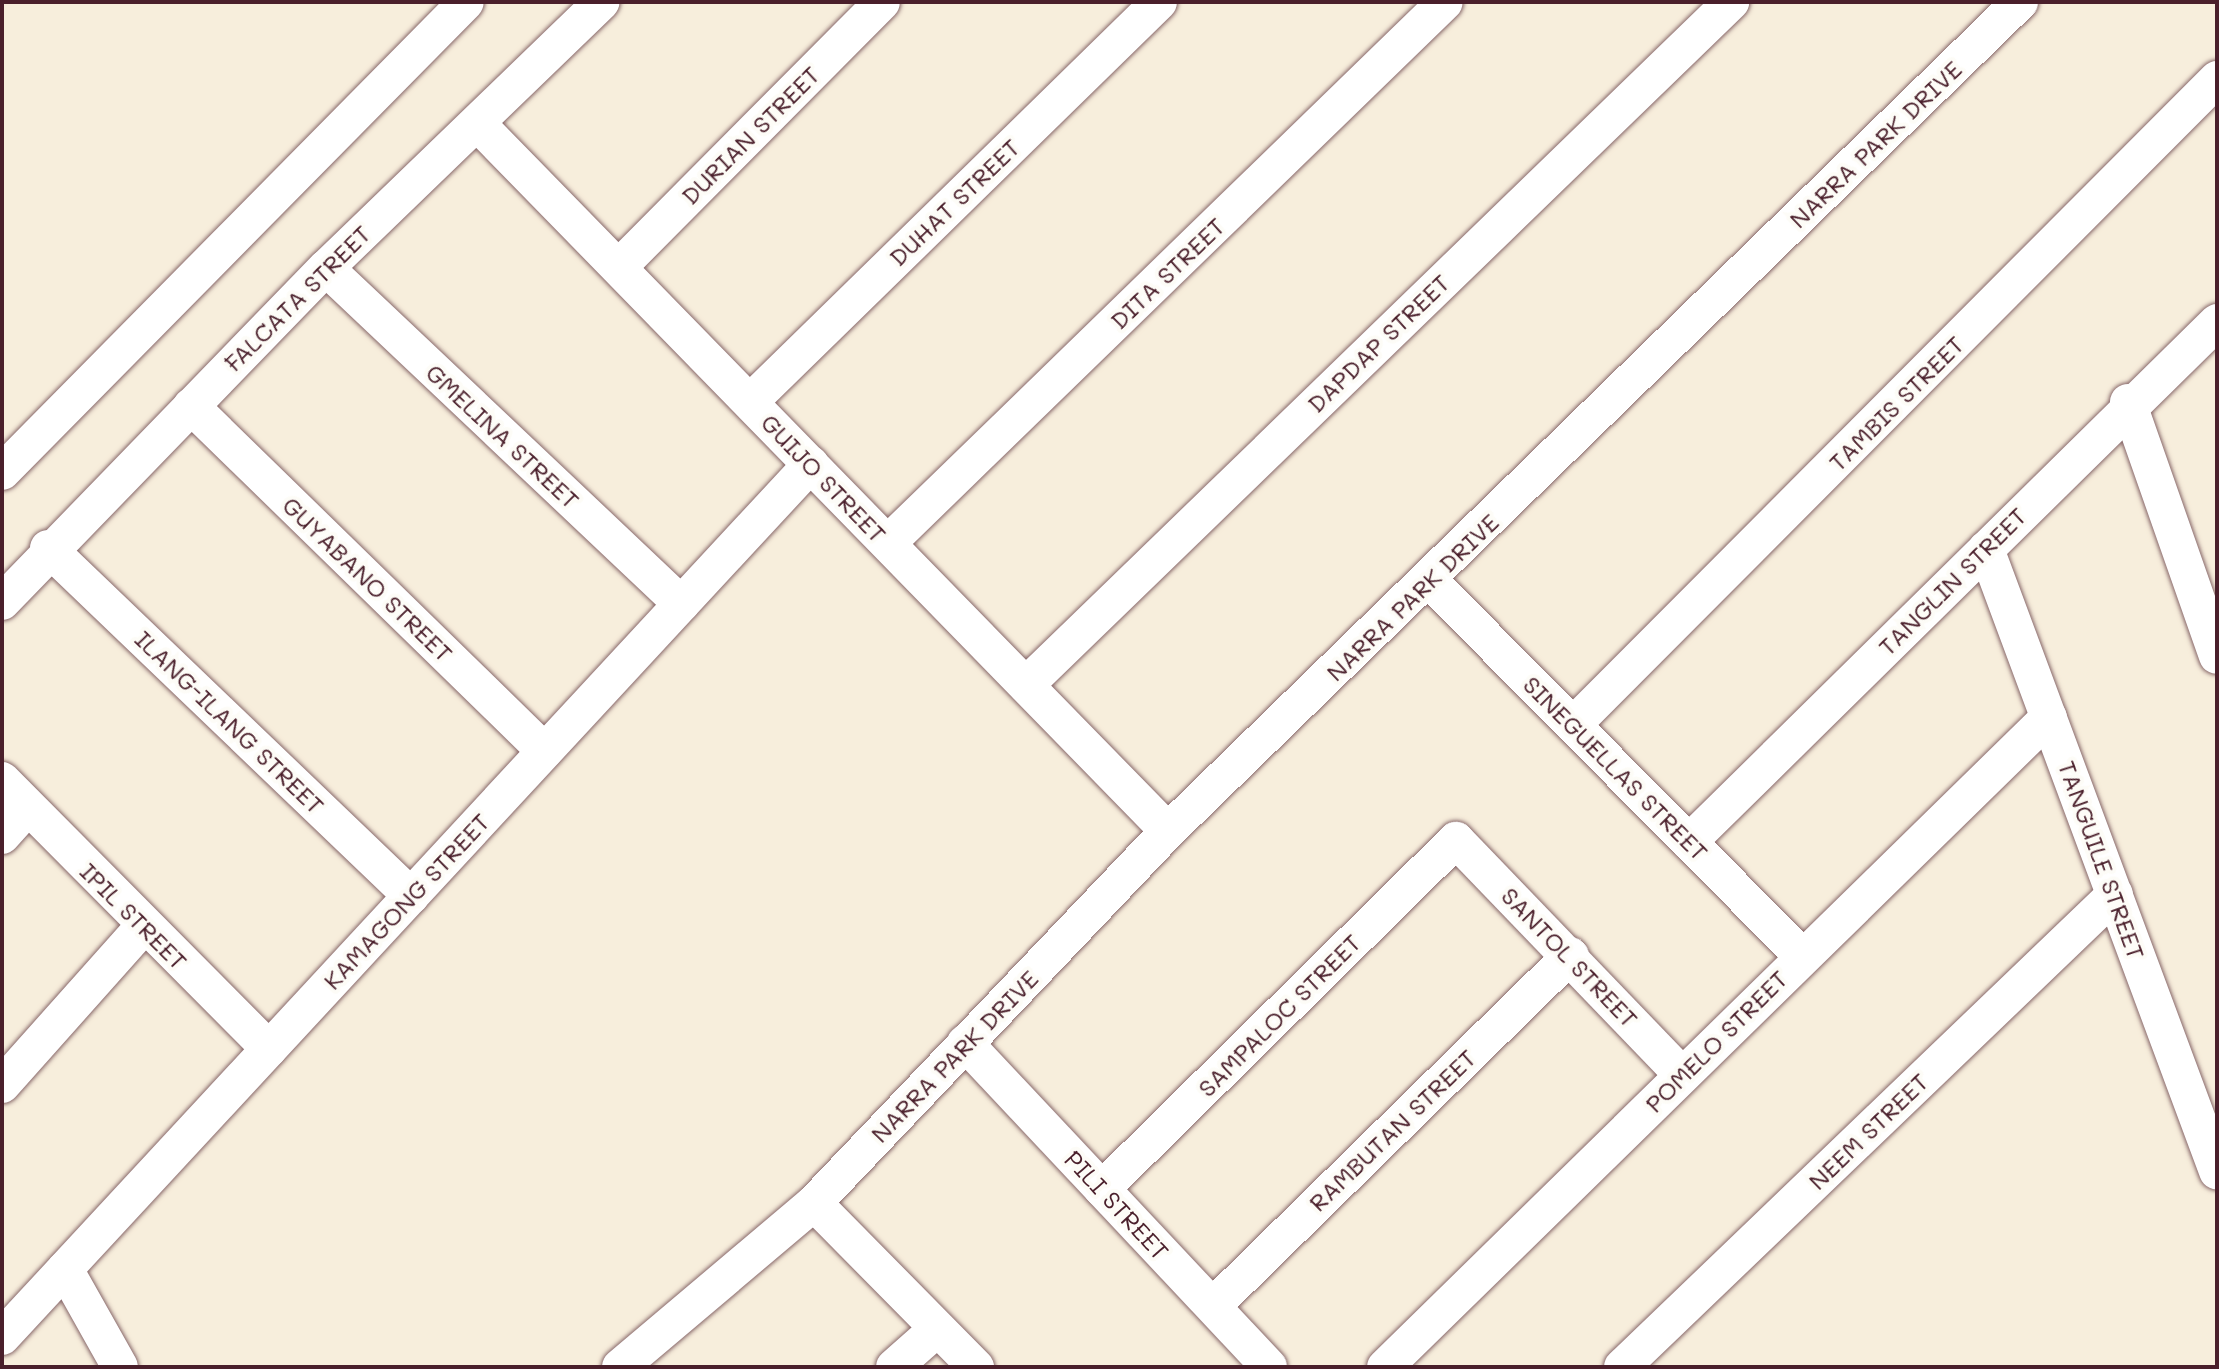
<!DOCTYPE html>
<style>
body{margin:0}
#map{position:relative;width:2219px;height:1369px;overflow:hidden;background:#f7eedc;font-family:Mali,sans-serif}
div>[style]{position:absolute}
.roads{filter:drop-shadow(0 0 2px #876769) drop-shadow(0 0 2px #876769)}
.street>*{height:36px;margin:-18px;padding:0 18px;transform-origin:18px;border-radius:18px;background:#fff}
span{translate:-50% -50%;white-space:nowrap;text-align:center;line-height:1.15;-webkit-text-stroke:8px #fdfcf7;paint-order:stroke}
.street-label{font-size:24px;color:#4a1f2b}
.frame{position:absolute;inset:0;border:4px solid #4a1f2b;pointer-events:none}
</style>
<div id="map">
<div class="roads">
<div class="street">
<div style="left:479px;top:125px;width:986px;rotate:45.7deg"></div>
<div style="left:619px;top:267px;width:373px;rotate:-45.2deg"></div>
<div style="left:326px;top:268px;width:489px;rotate:43.4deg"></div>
<div style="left:750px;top:402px;width:572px;rotate:-44.36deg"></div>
<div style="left:2128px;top:402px;width:269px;rotate:70.7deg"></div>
<div style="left:191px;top:406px;width:494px;rotate:44.3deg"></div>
<div style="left:2px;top:472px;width:660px;rotate:-45.37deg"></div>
<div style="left:888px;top:543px;width:776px;rotate:-44.17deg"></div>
<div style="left:48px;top:548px;width:503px;rotate:43.79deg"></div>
<div style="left:1986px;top:549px;width:664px;rotate:69.63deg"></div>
<div style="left:1430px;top:581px;width:528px;rotate:45.23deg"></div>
<div style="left:2px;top:602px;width:465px;rotate:-45.9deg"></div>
<div style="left:326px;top:268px;width:383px;rotate:-44deg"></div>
<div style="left:1026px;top:685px;width:982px;rotate:-44.09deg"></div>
<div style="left:1573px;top:725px;width:912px;rotate:-45.09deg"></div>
<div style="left:2px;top:780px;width:379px;rotate:45.2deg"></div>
<div style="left:2px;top:836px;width:38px;rotate:-48deg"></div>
<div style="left:1689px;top:842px;width:741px;rotate:-44.56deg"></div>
<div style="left:965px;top:1043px;width:444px;rotate:46.8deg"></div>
<div style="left:2px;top:1085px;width:212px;rotate:-48.3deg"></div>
<div style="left:1102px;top:1189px;width:497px;rotate:-44.6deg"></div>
<div style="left:1456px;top:840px;width:326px;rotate:46.1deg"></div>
<div style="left:814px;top:1203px;width:231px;rotate:45.4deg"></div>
<div style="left:65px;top:1269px;width:112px;rotate:60.7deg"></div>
<div style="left:1213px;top:1306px;width:501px;rotate:-44.43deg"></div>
<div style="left:2px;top:1337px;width:1190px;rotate:-47.18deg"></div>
<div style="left:620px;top:1367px;width:254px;rotate:-40.2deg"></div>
<div style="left:814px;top:1203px;width:514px;rotate:-46.42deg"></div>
<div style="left:1168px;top:831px;width:1189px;rotate:-44.22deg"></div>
<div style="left:894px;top:1367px;width:57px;rotate:-41.5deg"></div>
<div style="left:1385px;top:1367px;width:929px;rotate:-44.39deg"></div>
<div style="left:1622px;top:1367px;width:683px;rotate:-43.81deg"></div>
</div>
</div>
<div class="street-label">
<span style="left:750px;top:135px;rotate:-45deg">DURIAN STREET</span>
<span style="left:1875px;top:144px;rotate:-44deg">NARRA PARK DRIVE</span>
<span style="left:954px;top:202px;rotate:-44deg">DUHAT STREET</span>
<span style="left:1167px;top:273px;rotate:-44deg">DITA STREET</span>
<span style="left:297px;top:298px;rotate:-45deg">FALCATA STREET</span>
<span style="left:1378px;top:343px;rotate:-44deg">DAPDAP STREET</span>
<span style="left:1896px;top:403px;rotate:-45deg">TAMBIS STREET</span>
<span style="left:503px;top:436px;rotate:43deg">GMELINA STREET</span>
<span style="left:824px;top:478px;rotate:46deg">GUIJO STREET</span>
<span style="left:368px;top:579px;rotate:44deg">GUYABANO STREET</span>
<span style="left:1952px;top:581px;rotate:-45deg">TANGLIN STREET</span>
<span style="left:1412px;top:597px;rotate:-44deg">NARRA PARK DRIVE</span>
<span style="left:230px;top:722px;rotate:44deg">ILANG-ILANG STREET</span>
<span style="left:1616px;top:768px;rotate:45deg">SINEGUELLAS STREET</span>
<span style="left:2102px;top:860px;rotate:70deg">TANGUILE STREET</span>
<span style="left:406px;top:901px;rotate:-47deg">KAMAGONG STREET</span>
<span style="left:134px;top:916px;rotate:45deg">IPIL STREET</span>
<span style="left:1570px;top:957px;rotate:46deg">SANTOL STREET</span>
<span style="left:1279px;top:1015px;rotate:-45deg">SAMPALOC STREET</span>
<span style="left:1716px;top:1041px;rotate:-45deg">POMELO STREET</span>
<span style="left:954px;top:1056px;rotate:-46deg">NARRA PARK DRIVE</span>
<span style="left:1392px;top:1130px;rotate:-44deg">RAMBUTAN STREET</span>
<span style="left:1868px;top:1131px;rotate:-44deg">NEEM STREET</span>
<span style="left:1117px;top:1205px;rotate:47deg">PILI STREET</span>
</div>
<div class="frame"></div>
</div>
